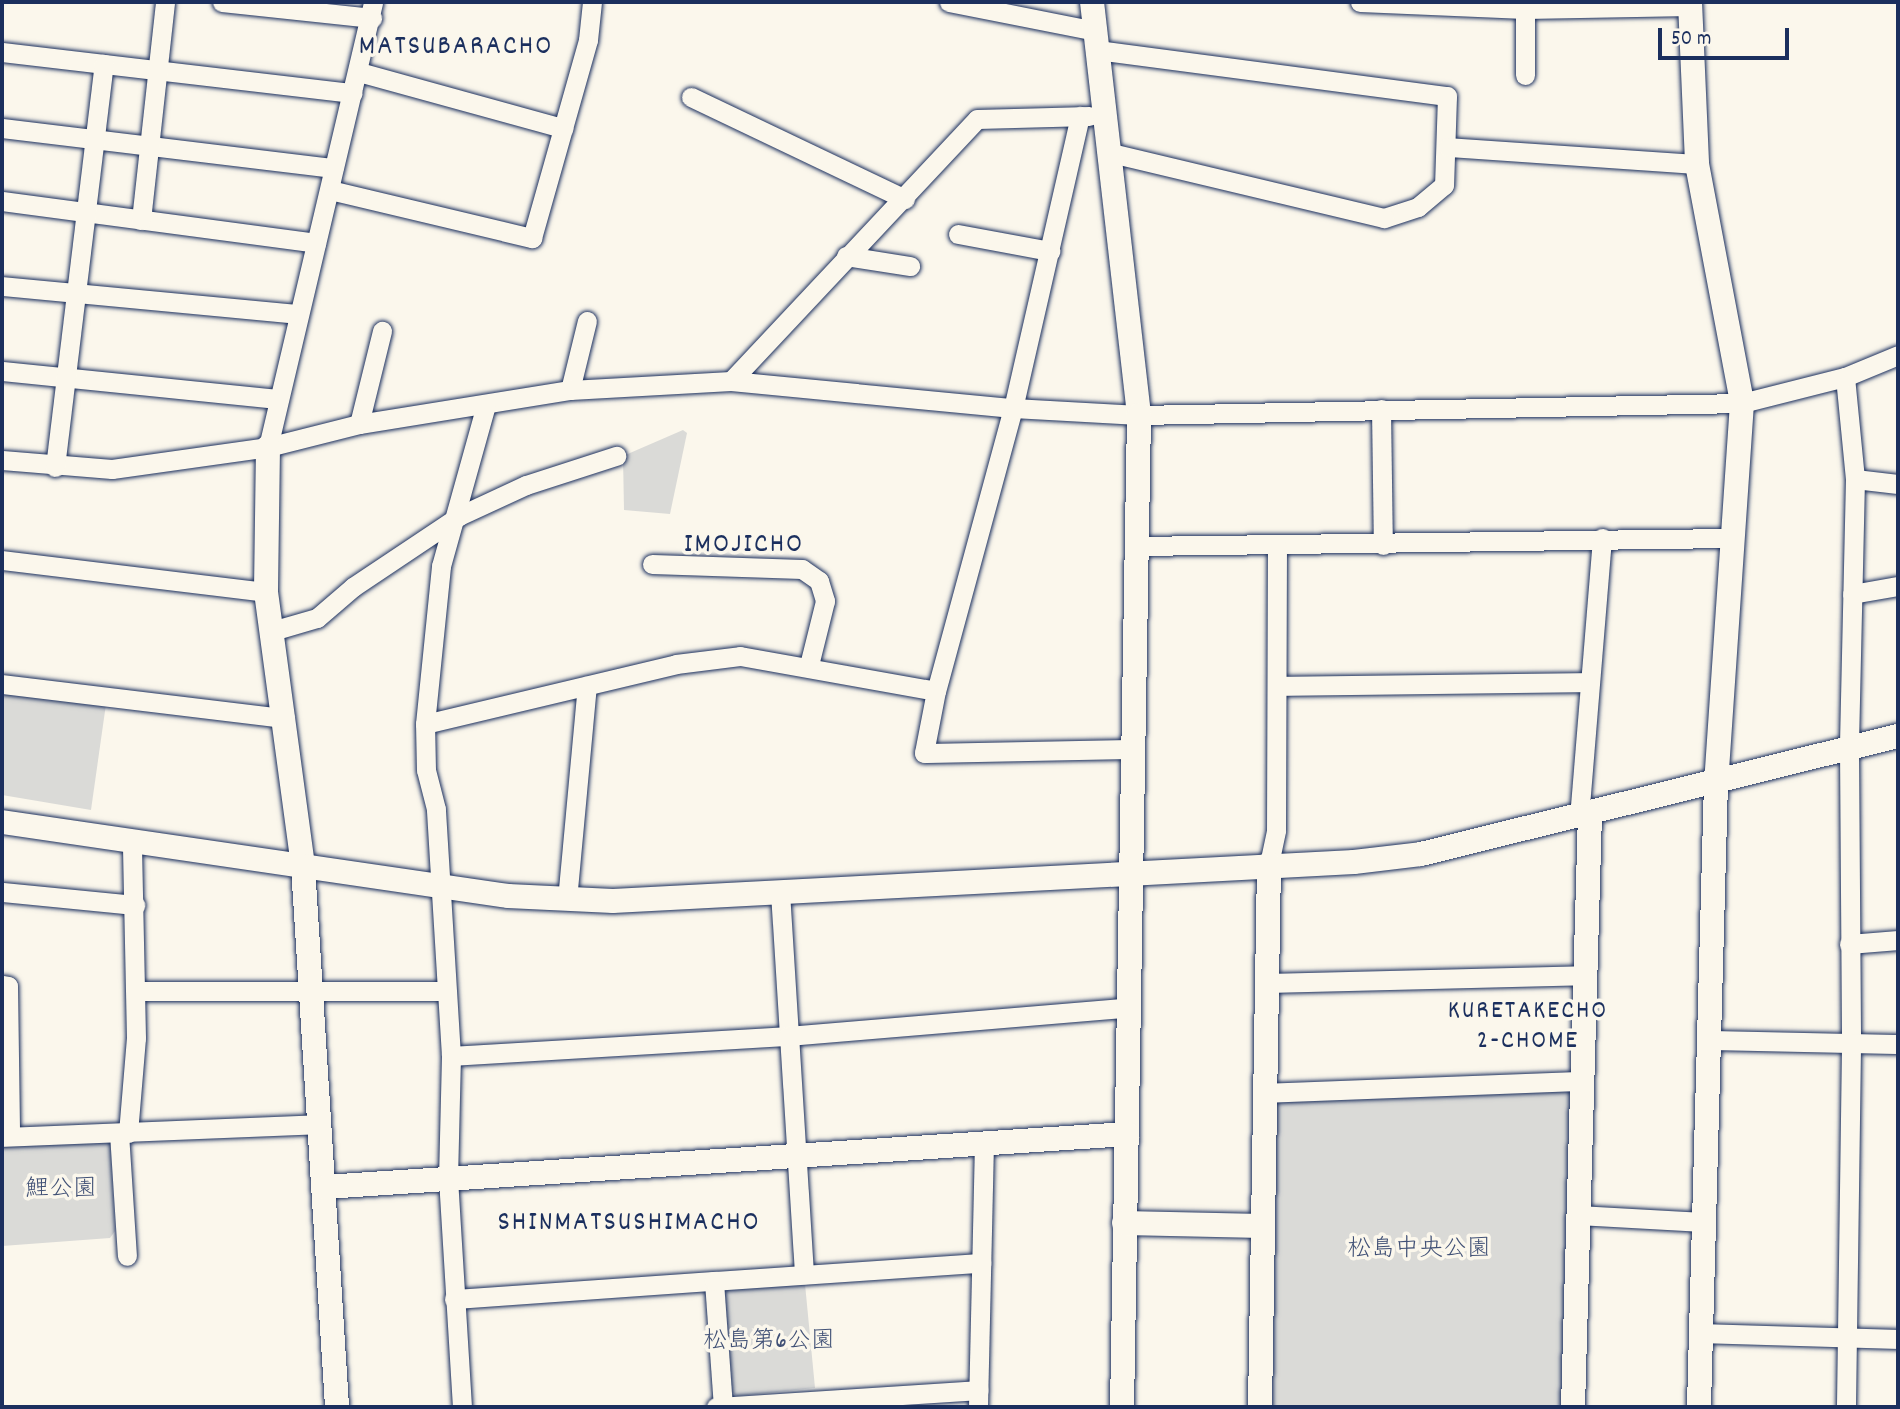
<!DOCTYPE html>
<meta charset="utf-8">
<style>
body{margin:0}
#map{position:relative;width:1900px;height:1409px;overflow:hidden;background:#fbf7ec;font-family:Dekko,"Klee One",sans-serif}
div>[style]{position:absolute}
.green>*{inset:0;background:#dadad7}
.roads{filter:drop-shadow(0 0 2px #1b2f5e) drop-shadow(0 0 2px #1b2f5e)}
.minor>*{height:19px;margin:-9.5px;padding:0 9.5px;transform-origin:9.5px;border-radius:9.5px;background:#fbf7ec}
.tertiary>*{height:24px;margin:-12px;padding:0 12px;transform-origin:12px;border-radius:12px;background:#fbf7ec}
span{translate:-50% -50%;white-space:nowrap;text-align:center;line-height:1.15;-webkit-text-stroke:7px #fbf7ec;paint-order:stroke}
.park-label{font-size:24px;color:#415176}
.neighbourhood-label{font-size:26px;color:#1b2f5e;letter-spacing:2px}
.quarter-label{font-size:28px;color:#1b2f5e;letter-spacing:2px}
.frame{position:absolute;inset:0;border:4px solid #1b2f5e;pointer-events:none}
.scale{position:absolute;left:1658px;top:28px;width:131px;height:32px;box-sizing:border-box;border:4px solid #1b2f5e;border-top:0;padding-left:9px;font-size:21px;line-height:24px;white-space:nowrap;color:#1b2f5e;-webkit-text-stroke:5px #fbf7ec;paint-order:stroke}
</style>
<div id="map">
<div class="green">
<div style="clip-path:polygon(683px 430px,687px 433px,670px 514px,624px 510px,623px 456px)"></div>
<div style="clip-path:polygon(2px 690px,106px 704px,91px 810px,2px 795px)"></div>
<div style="clip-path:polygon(1563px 1088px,1571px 1094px,1563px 1407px,1270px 1407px,1273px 1106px,1282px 1099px)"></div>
<div style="clip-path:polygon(110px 1142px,115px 1231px,110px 1238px,2px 1246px,2px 1144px)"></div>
<div style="clip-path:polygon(805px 1284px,815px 1388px,737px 1396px,730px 1390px,723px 1297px,728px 1290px)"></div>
</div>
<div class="roads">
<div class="minor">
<div style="left:222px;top:2px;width:151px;rotate:6.1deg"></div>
<div style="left:949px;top:2px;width:149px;rotate:11.2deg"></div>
<div style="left:1360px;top:2px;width:165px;rotate:2.4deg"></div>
<div style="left:1525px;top:9px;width:166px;rotate:-1deg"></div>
<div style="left:1525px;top:9px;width:66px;rotate:90deg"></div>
<div style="left:1097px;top:50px;width:353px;rotate:7.5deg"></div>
<div style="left:1447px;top:96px;width:89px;rotate:91.9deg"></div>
<div style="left:1444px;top:185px;width:34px;rotate:140deg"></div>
<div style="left:1418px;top:207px;width:36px;rotate:162deg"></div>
<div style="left:1384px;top:218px;width:285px;rotate:-166.6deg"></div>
<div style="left:2px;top:52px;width:353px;rotate:6.7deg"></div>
<div style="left:359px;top:72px;width:212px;rotate:15.4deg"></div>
<div style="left:691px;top:97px;width:237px;rotate:25.5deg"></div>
<div style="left:1080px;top:116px;width:300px;rotate:102.9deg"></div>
<div style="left:1013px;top:408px;width:293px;rotate:105.2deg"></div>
<div style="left:936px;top:691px;width:63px;rotate:101deg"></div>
<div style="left:924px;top:753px;width:208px;rotate:-1.1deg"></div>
<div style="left:2px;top:128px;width:334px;rotate:6.9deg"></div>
<div style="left:1448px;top:147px;width:250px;rotate:3.9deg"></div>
<div style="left:330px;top:190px;width:208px;rotate:13.4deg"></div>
<div style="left:532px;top:238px;width:206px;rotate:-74.2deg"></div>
<div style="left:588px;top:40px;width:38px;rotate:-84deg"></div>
<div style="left:2px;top:201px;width:317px;rotate:7.6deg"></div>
<div style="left:141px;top:220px;width:219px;rotate:-83.7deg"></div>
<div style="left:958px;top:234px;width:94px;rotate:10.5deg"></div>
<div style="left:846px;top:256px;width:65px;rotate:8.9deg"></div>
<div style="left:2px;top:286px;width:297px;rotate:5.4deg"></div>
<div style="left:2px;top:371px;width:275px;rotate:5.8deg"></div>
<div style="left:1845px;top:377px;width:102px;rotate:84.4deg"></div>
<div style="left:1855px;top:479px;width:269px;rotate:91.3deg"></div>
<div style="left:1849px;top:748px;width:299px;rotate:89.6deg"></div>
<div style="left:1851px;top:1047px;width:360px;rotate:90.8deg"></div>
<div style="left:731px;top:381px;width:359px;rotate:-46.8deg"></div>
<div style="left:977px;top:119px;width:112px;rotate:-1.5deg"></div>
<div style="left:570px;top:390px;width:71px;rotate:-76.2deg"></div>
<div style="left:1381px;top:409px;width:136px;rotate:89.2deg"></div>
<div style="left:359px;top:424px;width:96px;rotate:-76.1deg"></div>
<div style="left:268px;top:447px;width:457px;rotate:-76.7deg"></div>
<div style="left:2px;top:460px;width:110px;rotate:4.7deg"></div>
<div style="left:112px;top:469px;width:158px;rotate:-8deg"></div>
<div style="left:268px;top:447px;width:94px;rotate:-14.2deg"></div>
<div style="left:359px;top:424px;width:214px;rotate:-9.2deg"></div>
<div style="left:570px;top:390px;width:161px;rotate:-3.2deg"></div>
<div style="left:731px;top:381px;width:283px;rotate:5.5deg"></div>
<div style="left:1013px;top:408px;width:126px;rotate:3.2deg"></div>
<div style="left:1139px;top:415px;width:603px;rotate:-1.14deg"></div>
<div style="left:1742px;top:403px;width:106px;rotate:-14.2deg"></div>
<div style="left:1845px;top:377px;width:57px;rotate:-22.5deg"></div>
<div style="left:55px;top:467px;width:406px;rotate:-83.1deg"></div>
<div style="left:1855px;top:479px;width:43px;rotate:6.6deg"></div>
<div style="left:1135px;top:546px;width:599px;rotate:-0.77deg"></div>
<div style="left:2px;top:560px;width:266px;rotate:6.9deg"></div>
<div style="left:652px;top:564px;width:150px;rotate:1.9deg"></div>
<div style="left:802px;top:569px;width:21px;rotate:35deg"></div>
<div style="left:819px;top:581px;width:21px;rotate:73deg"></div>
<div style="left:825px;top:601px;width:66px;rotate:104deg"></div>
<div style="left:1852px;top:594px;width:47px;rotate:-9.9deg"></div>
<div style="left:272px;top:631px;width:47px;rotate:-16.1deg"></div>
<div style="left:317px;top:618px;width:48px;rotate:-40.7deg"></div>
<div style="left:353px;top:587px;width:128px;rotate:-33.8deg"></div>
<div style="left:459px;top:516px;width:74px;rotate:-24.8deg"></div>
<div style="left:526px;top:485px;width:95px;rotate:-17.9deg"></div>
<div style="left:2px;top:684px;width:285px;rotate:6.9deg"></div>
<div style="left:1279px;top:686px;width:308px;rotate:-0.7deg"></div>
<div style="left:425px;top:724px;width:159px;rotate:-84.2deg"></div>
<div style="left:441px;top:566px;width:167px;rotate:-74.4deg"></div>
<div style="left:1579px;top:818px;width:281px;rotate:-85.3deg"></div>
<div style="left:1269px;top:864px;width:35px;rotate:-78deg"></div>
<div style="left:1276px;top:830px;width:283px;rotate:-89.8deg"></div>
<div style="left:2px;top:892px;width:134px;rotate:5.6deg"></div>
<div style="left:780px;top:892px;width:383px;rotate:86.4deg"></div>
<div style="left:567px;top:900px;width:215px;rotate:-84.7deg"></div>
<div style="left:1849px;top:944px;width:49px;rotate:-4.7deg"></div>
<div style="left:1266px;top:983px;width:318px;rotate:-1.4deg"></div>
<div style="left:2px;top:985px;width:6px;rotate:9deg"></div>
<div style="left:8px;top:986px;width:150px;rotate:89.2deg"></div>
<div style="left:136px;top:991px;width:310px"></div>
<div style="left:1709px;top:1040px;width:189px;rotate:1.2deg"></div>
<div style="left:451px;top:1056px;width:338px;rotate:-3.4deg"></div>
<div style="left:788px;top:1036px;width:344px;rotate:-4.8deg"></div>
<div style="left:1264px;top:1093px;width:318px;rotate:-2.2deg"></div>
<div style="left:119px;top:1133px;width:123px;rotate:86.3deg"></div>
<div style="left:128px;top:1133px;width:95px;rotate:-85.2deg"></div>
<div style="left:136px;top:1038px;width:197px;rotate:-91.2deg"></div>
<div style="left:2px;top:1137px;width:318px;rotate:-2.3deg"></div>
<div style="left:1578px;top:1215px;width:125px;rotate:3.2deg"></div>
<div style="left:454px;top:1299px;width:261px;rotate:-4deg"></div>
<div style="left:1700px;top:1333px;width:198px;rotate:1.7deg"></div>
<div style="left:462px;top:1407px;width:228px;rotate:-93.5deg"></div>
<div style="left:448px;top:1179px;width:123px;rotate:-88.6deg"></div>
<div style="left:451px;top:1056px;width:247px;rotate:-93.5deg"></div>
<div style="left:436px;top:809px;width:40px;rotate:-104.4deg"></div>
<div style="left:426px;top:770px;width:46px;rotate:-91.2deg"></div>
<div style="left:425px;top:724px;width:258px;rotate:-13.4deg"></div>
<div style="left:676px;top:664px;width:64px;rotate:-7.1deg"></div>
<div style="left:740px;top:656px;width:199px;rotate:10.1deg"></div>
<div style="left:716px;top:1407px;width:263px;rotate:-3.7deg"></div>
<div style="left:723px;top:1407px;width:126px;rotate:-94.1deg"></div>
<div style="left:714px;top:1281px;width:268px;rotate:-3.9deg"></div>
<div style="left:978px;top:1407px;width:265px;rotate:-88.7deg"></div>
</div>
<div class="tertiary">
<div style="left:1092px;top:2px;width:416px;rotate:83.5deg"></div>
<div style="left:1139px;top:415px;width:992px;rotate:90.98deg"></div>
<div style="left:1690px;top:2px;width:162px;rotate:87.5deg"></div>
<div style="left:1697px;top:164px;width:243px;rotate:79.3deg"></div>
<div style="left:1742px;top:403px;width:380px;rotate:93.9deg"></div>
<div style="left:1716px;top:782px;width:625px;rotate:91.56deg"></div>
<div style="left:268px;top:447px;width:145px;rotate:90.8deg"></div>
<div style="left:266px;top:592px;width:276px;rotate:82.3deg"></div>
<div style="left:303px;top:866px;width:542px;rotate:86.4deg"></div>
<div style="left:2px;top:822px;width:511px;rotate:8.32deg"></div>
<div style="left:508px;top:896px;width:105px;rotate:2.7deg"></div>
<div style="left:613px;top:901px;width:742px;rotate:-3.01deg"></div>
<div style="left:1354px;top:862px;width:67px;rotate:-6.8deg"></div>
<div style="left:1421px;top:854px;width:491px;rotate:-13.9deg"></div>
<div style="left:325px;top:1187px;width:804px;rotate:-3.78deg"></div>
<div style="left:1124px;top:1223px;width:138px;rotate:1.2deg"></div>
<div style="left:1260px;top:1407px;width:543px;rotate:-89.05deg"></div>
<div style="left:1573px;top:1407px;width:592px;rotate:-88.36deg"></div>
</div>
</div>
<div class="park-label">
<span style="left:61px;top:1191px">鯉公園</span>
<span style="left:1419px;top:1251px">松島中央公園</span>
<span style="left:769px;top:1343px">松島第6公園</span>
</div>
<div class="neighbourhood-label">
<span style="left:1528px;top:1027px">KURETAKECHO<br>2-CHOME</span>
</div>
<div class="quarter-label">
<span style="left:456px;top:48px">MATSUBARACHO</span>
<span style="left:744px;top:546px">IMOJICHO</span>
<span style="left:629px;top:1224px">SHINMATSUSHIMACHO</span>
</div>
<div class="frame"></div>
<div class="scale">50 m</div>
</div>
